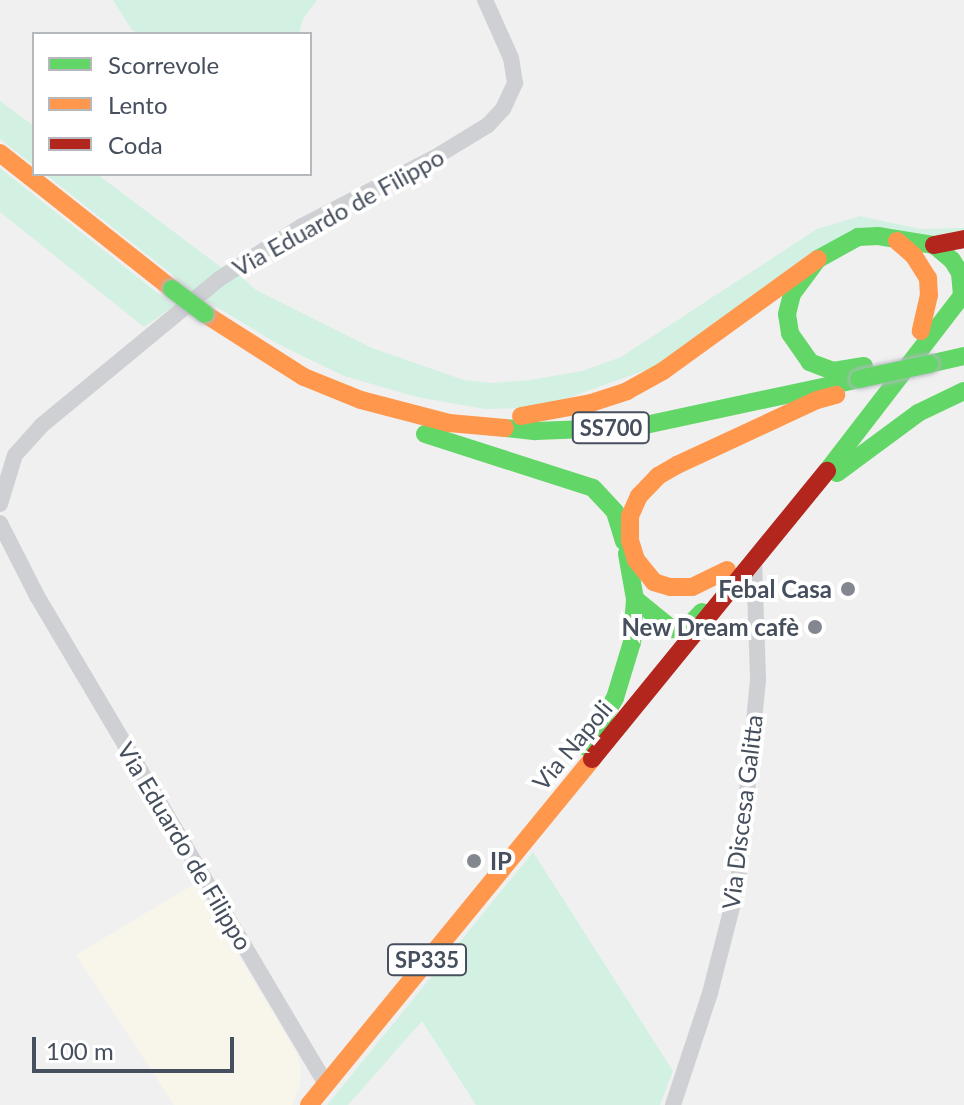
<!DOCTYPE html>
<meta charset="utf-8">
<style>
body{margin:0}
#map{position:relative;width:964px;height:1105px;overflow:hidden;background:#f1f0f0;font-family:Lato,sans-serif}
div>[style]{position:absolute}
.commercial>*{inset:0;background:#f8f5eb}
.green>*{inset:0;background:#d3f1e2}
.street>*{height:16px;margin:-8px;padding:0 8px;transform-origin:8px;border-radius:8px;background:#ced0d4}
.fast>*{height:18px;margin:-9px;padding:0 9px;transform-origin:9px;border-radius:9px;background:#63d668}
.slow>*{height:18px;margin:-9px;padding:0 9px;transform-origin:9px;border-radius:9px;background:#ff974d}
.jam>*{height:18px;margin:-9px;padding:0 9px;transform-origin:9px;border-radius:9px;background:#b3261e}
.bridges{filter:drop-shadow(0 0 2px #b4b8c0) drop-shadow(0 0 2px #b4b8c0)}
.fast-bridge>*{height:18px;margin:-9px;padding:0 9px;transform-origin:9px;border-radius:9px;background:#63d668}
.dots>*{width:22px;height:22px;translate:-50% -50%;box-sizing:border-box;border:4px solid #fff;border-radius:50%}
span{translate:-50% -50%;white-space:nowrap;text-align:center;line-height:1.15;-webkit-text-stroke:8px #fff;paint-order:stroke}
.shield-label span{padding:2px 6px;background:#fff;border:2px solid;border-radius:6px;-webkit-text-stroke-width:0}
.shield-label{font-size:22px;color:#464f5d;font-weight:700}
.street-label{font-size:24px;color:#464f5d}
.poi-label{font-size:24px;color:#464f5d;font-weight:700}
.right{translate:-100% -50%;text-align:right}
.left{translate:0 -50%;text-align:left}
.legend{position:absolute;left:32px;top:32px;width:280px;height:144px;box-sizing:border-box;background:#fff;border:2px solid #b5b9be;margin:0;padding:10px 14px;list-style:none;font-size:24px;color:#464f5d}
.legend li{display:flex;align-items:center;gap:16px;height:40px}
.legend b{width:40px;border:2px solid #b5b9be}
.scale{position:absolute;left:32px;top:1037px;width:202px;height:36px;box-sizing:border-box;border:4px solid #464f5d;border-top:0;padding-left:10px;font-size:24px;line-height:28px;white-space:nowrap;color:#464f5d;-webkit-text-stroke:6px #fff;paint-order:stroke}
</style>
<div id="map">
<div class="commercial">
<div style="clip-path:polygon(196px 883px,297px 1054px,301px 1069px,300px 1085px,292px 1105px,174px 1105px,76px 955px)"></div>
</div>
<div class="green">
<div style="clip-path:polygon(113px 0,317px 0,303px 19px,299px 34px,138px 34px,131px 29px)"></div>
<div style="clip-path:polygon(0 101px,34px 126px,34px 166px,0 139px)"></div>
<div style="clip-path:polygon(0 168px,174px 306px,144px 327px,0 212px)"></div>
<div style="clip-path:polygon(45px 174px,97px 174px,222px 268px,194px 292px)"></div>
<div style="clip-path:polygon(860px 216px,920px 229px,964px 228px,964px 234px,939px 238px,889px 228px,660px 365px,540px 408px,485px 409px,417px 397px,344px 376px,276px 343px,202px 298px,237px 273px,256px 290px,372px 348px,464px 380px,493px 383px,530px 380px,582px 371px,621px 357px,817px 229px)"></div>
<div style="clip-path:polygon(533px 852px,673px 1071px,660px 1105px,476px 1105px,422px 1021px,348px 1105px,327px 1105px)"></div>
</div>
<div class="street">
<div style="left:0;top:504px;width:51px;rotate:-73deg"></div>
<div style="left:15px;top:455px;width:40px;rotate:-48deg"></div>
<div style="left:42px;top:425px;width:229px;rotate:-39.5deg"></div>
<div style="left:219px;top:279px;width:98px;rotate:-32.6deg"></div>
<div style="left:302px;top:226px;width:148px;rotate:-27.3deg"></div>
<div style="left:434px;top:158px;width:63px;rotate:-31.4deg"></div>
<div style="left:488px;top:125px;width:22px;rotate:-47deg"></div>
<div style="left:503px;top:109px;width:29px;rotate:-65deg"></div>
<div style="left:515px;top:83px;width:25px;rotate:-99deg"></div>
<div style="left:511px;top:58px;width:64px;rotate:-114.1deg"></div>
<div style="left:0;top:523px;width:82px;rotate:63.1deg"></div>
<div style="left:37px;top:596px;width:567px;rotate:59.37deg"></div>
<div style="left:673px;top:1105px;width:118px;rotate:-71.7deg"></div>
<div style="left:710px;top:993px;width:113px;rotate:-75.6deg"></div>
<div style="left:738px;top:884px;width:206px;rotate:-84.4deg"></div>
<div style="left:758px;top:679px;width:118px;rotate:-91.9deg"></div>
</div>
<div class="fast">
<div style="left:929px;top:364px;width:36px;rotate:-13deg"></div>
<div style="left:864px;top:366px;width:31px;rotate:171deg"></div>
<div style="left:833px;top:371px;width:25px;rotate:-159deg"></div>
<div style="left:810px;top:362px;width:35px;rotate:-125deg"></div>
<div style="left:790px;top:333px;width:19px;rotate:-99deg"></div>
<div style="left:787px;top:314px;width:21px;rotate:-76deg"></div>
<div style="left:792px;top:294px;width:44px;rotate:-53.4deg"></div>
<div style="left:818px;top:259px;width:46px;rotate:-28.8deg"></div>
<div style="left:858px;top:237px;width:20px;rotate:-3deg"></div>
<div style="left:878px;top:236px;width:57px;rotate:9.1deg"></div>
<div style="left:934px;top:245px;width:23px;rotate:40deg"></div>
<div style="left:952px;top:260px;width:15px;rotate:58deg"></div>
<div style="left:960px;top:273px;width:23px;rotate:85deg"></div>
<div style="left:505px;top:428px;width:31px;rotate:6deg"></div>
<div style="left:536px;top:431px;width:100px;rotate:-2.3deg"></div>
<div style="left:636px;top:427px;width:228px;rotate:-12.1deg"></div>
<div style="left:425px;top:434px;width:176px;rotate:17.8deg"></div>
<div style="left:593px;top:488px;width:33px;rotate:47deg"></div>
<div style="left:615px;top:512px;width:31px;rotate:73deg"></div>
<div style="left:827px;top:471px;width:221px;rotate:-52.4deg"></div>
<div style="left:837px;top:473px;width:101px;rotate:-36.5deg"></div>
<div style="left:918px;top:413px;width:51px;rotate:-25.6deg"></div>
<div style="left:635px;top:599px;width:48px;rotate:39deg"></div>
<div style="left:672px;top:629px;width:19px;rotate:-16deg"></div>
<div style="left:690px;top:624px;width:17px;rotate:-45deg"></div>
<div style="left:586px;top:747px;width:57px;rotate:-59.4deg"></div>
<div style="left:615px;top:698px;width:59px;rotate:-73.1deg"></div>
<div style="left:632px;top:642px;width:43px;rotate:-86deg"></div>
<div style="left:635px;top:599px;width:46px;rotate:-100.1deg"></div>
</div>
<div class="slow">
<div style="left:0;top:153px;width:219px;rotate:38.3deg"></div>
<div style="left:897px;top:241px;width:23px;rotate:41deg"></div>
<div style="left:914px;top:256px;width:26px;rotate:58deg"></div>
<div style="left:928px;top:278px;width:17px;rotate:87deg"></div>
<div style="left:929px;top:295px;width:37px;rotate:103deg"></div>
<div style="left:205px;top:314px;width:117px;rotate:32.5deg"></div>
<div style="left:304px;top:377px;width:61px;rotate:22deg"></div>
<div style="left:361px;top:400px;width:91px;rotate:14.6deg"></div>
<div style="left:449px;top:423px;width:56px;rotate:5.1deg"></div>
<div style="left:521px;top:416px;width:71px;rotate:-10.5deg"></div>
<div style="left:591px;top:403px;width:38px;rotate:-18deg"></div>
<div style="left:627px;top:391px;width:41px;rotate:-29.1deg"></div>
<div style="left:663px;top:371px;width:191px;rotate:-35.9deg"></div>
<div style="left:727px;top:570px;width:39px;rotate:154deg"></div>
<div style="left:692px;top:587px;width:22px;rotate:180deg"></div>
<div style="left:670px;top:587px;width:17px;rotate:-163deg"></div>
<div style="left:654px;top:582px;width:28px;rotate:-129deg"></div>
<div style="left:636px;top:560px;width:21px;rotate:-107deg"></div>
<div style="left:630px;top:540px;width:24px;rotate:-90deg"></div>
<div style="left:630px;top:516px;width:22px;rotate:-66deg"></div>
<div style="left:639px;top:496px;width:28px;rotate:-46deg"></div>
<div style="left:658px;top:476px;width:22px;rotate:-30deg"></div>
<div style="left:677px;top:465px;width:154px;rotate:-24.9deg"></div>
<div style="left:817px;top:400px;width:20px;rotate:-15deg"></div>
<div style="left:309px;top:1105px;width:447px;rotate:-50.7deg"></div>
</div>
<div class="jam">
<div style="left:934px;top:245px;width:31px;rotate:-11deg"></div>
<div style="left:592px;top:759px;width:372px;rotate:-50.8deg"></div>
</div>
<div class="bridges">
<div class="fast-bridge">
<div style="left:172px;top:289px;width:41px;rotate:37.1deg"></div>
<div style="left:859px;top:379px;width:72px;rotate:-12.1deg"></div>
</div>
</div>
<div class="dots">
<div style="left:848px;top:589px;background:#828790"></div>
<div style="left:815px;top:627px;background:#828790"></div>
<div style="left:474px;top:861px;background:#828790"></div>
</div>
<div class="shield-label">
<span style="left:611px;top:428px">SS700</span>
<span style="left:427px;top:960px">SP335</span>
</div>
<div class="street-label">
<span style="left:338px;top:212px;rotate:-29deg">Via Eduardo de Filippo</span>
<span style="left:572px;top:745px;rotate:-50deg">Via Napoli</span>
<span style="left:742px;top:812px;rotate:-83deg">Via Discesa Galitta</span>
<span style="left:185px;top:846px;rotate:59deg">Via Eduardo de Filippo</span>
</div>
<div class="poi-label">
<span class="right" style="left:832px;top:589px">Febal Casa</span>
<span class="right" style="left:799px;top:627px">New Dream cafè</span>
<span class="left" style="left:490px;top:861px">IP</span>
</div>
<ul class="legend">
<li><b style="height:10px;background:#63d668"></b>Scorrevole</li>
<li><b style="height:10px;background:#ff974d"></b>Lento</li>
<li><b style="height:10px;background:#b3261e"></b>Coda</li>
</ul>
<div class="scale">100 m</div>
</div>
